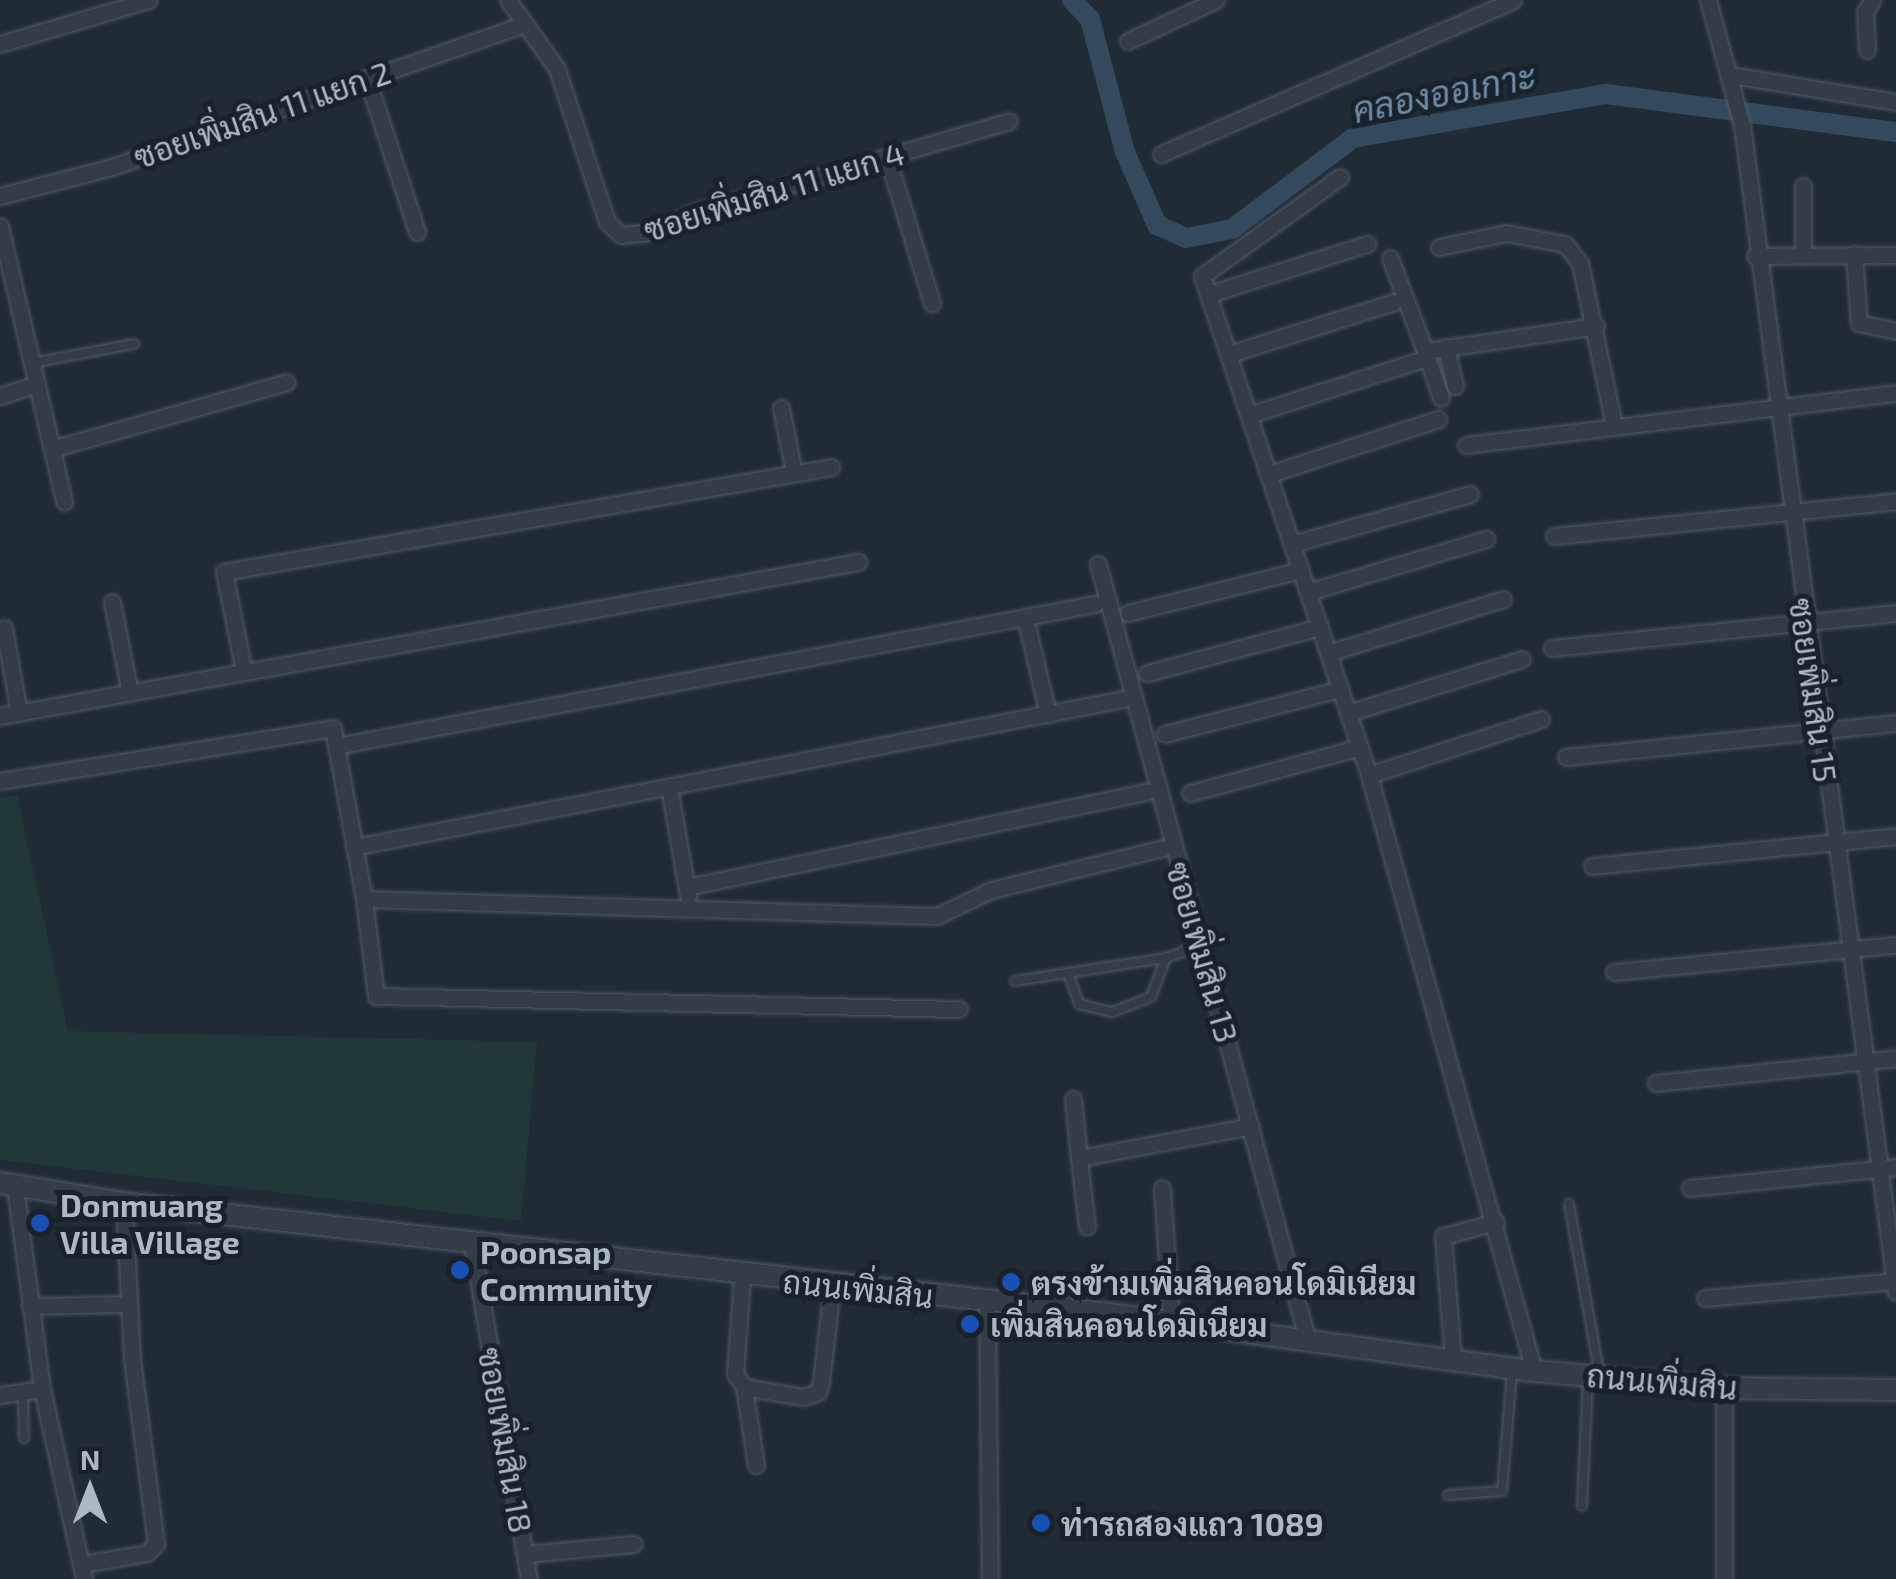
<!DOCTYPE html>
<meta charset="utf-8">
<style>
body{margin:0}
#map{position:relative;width:1896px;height:1579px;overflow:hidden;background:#202b36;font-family:"Exo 2",Sarabun,sans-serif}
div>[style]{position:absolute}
.green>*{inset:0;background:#223737}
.canal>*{height:20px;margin:-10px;padding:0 10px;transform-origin:10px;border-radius:10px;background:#34485e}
.roads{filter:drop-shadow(0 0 2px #515b65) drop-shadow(0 0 2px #515b65)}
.service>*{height:8px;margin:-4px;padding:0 4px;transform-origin:4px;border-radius:4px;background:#343d47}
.minor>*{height:15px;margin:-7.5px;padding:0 7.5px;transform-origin:7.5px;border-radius:7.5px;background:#343d47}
.tertiary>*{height:20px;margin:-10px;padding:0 10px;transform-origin:10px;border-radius:10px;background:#343d47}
.dots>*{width:28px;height:28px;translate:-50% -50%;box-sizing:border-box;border:5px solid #19222b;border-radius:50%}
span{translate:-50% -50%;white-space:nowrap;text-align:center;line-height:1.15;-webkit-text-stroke:10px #19222b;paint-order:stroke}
.street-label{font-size:32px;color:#aeb8c4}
.poi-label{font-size:32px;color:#aeb8c4;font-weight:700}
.left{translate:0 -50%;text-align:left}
.water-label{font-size:35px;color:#6f8ba8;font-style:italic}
.north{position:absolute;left:40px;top:1439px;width:100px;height:100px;-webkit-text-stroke:8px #19222b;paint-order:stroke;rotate:0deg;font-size:28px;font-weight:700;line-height:40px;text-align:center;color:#aeb8c4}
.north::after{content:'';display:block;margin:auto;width:35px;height:45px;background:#aeb8c4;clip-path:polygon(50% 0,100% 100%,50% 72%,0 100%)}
</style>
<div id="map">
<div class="green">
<div style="clip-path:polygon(17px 795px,68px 1031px,537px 1042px,521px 1221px,0 1160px,0 798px)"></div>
</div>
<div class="canal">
<div style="left:1072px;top:0;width:26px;rotate:47deg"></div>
<div style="left:1090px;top:19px;width:138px;rotate:75.3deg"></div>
<div style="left:1125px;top:152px;width:80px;rotate:66.3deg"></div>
<div style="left:1157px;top:225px;width:32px;rotate:24deg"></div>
<div style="left:1186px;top:238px;width:47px;rotate:-11.1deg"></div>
<div style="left:1232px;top:229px;width:151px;rotate:-36.9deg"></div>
<div style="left:1353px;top:138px;width:257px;rotate:-9.9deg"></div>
<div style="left:1606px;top:94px;width:292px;rotate:7.5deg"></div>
</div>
<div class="roads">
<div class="service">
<div style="left:32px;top:363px;width:104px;rotate:-10.6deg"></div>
<div style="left:1068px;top:973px;width:33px;rotate:70deg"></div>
<div style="left:1079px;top:1004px;width:34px;rotate:14deg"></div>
<div style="left:1112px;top:1012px;width:42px;rotate:-21deg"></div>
<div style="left:1151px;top:997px;width:42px;rotate:-69deg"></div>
<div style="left:1015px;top:981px;width:153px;rotate:-8.7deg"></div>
<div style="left:1166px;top:958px;width:35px;rotate:-20deg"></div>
<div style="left:1569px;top:1204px;width:175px;rotate:79.8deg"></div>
<div style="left:23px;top:1392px;width:46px;rotate:88.8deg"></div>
<div style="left:1448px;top:1495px;width:54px;rotate:-4.2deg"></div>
<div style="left:1502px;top:1491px;width:118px;rotate:-85.2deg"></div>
<div style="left:1582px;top:1506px;width:126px;rotate:-87.3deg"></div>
</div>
<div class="minor">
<div style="left:508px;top:0;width:85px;rotate:54.6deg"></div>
<div style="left:557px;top:69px;width:161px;rotate:71.9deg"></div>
<div style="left:607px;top:222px;width:19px;rotate:43deg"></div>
<div style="left:621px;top:235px;width:27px;rotate:-6deg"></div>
<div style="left:648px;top:232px;width:49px;rotate:-22.9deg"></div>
<div style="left:693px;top:213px;width:329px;rotate:-16.2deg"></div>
<div style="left:1708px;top:0;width:130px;rotate:74.8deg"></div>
<div style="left:1742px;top:125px;width:1177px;rotate:82.48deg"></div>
<div style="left:1128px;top:41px;width:97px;rotate:-25deg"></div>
<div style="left:0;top:44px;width:155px;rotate:-16.5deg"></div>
<div style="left:1867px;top:50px;width:38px;rotate:-93deg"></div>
<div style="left:1865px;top:12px;width:14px;rotate:-60deg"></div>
<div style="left:1731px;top:75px;width:167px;rotate:9.3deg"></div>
<div style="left:367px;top:78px;width:162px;rotate:72deg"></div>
<div style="left:1161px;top:154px;width:384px;rotate:-23.6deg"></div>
<div style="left:887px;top:156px;width:154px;rotate:73deg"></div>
<div style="left:1340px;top:177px;width:170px;rotate:144.3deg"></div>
<div style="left:1202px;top:276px;width:526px;rotate:71.5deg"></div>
<div style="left:1369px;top:775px;width:618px;rotate:74.53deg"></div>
<div style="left:1803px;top:186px;width:69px;rotate:90deg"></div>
<div style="left:0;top:196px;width:116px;rotate:-14.5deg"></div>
<div style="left:112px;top:167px;width:434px;rotate:-19.1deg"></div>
<div style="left:0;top:226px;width:283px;rotate:76.9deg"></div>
<div style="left:1439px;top:247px;width:68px;rotate:-11.8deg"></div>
<div style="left:1506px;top:233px;width:60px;rotate:10.6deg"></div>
<div style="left:1565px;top:244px;width:24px;rotate:52deg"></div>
<div style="left:1580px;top:263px;width:167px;rotate:78.2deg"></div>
<div style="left:1854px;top:254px;width:69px;rotate:85.9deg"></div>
<div style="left:1859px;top:323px;width:38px;rotate:12deg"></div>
<div style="left:1755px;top:256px;width:141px;rotate:-0.4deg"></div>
<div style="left:1390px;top:258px;width:99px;rotate:69.4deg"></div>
<div style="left:1209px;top:294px;width:166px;rotate:-17.6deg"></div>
<div style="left:1446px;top:347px;width:40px;rotate:77deg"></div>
<div style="left:1229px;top:354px;width:173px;rotate:-17.5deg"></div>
<div style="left:0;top:396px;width:39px;rotate:-18deg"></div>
<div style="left:1441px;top:398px;width:50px;rotate:-108.8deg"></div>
<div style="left:1425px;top:351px;width:173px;rotate:-8.3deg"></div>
<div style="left:781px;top:408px;width:66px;rotate:78.7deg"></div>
<div style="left:1249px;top:415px;width:176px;rotate:-17.8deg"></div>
<div style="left:1466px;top:445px;width:433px;rotate:-6.9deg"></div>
<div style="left:52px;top:449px;width:244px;rotate:-15.9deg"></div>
<div style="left:1269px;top:474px;width:178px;rotate:-18deg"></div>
<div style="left:1554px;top:536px;width:344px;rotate:-5.8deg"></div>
<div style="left:1292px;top:544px;width:185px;rotate:-15.7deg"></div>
<div style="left:1098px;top:564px;width:806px;rotate:74.89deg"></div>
<div style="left:1308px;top:592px;width:186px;rotate:-16.6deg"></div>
<div style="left:112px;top:602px;width:93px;rotate:78.8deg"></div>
<div style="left:1128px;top:613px;width:178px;rotate:-14deg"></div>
<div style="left:1025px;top:617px;width:100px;rotate:76.7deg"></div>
<div style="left:4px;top:628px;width:86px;rotate:80deg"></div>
<div style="left:1552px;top:648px;width:346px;rotate:-5.8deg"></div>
<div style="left:1328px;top:653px;width:183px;rotate:-17.1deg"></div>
<div style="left:244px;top:672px;width:102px;rotate:-101.3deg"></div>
<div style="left:224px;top:572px;width:616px;rotate:-9.81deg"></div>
<div style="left:1147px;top:673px;width:179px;rotate:-14.9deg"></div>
<div style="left:1348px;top:713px;width:182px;rotate:-17.2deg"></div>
<div style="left:0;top:716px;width:872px;rotate:-10.18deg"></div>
<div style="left:1165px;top:734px;width:181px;rotate:-14.4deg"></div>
<div style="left:336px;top:746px;width:772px;rotate:-10.6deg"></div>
<div style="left:1566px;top:757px;width:332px;rotate:-5.9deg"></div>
<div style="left:1369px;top:775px;width:181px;rotate:-18deg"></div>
<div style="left:0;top:781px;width:337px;rotate:-9deg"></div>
<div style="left:333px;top:728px;width:174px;rotate:79.7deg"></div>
<div style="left:364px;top:899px;width:573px;rotate:1.7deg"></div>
<div style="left:937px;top:916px;width:60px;rotate:-25.7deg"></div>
<div style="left:991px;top:890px;width:177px;rotate:-13.7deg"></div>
<div style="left:669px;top:787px;width:111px;rotate:80.1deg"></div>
<div style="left:1190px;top:793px;width:176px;rotate:-15.1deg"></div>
<div style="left:354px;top:847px;width:783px;rotate:-10.89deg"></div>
<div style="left:1592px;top:866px;width:305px;rotate:-5.6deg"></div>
<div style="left:687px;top:887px;width:470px;rotate:-11.7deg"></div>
<div style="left:364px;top:899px;width:98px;rotate:82.9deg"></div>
<div style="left:376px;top:996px;width:583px;rotate:1.28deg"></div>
<div style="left:1614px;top:972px;width:283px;rotate:-5.5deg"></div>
<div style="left:1656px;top:1083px;width:241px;rotate:-5.9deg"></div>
<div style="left:1073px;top:1099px;width:59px;rotate:84.2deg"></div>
<div style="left:1079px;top:1158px;width:175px;rotate:-10.5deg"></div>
<div style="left:1079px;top:1158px;width:69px;rotate:83.4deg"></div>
<div style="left:15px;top:1186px;width:205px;rotate:82.4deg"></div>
<div style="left:42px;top:1389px;width:195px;rotate:77.5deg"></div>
<div style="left:1162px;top:1188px;width:133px;rotate:86.1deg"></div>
<div style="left:1690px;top:1188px;width:207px;rotate:-5.8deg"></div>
<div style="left:472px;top:1243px;width:341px;rotate:80.4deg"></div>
<div style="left:742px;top:1277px;width:97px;rotate:94.1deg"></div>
<div style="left:735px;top:1374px;width:16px;rotate:55deg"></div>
<div style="left:744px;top:1387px;width:60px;rotate:9.6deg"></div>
<div style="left:803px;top:1397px;width:16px;rotate:-18deg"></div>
<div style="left:818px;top:1392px;width:10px;rotate:-73deg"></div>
<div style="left:821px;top:1382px;width:96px;rotate:-83.4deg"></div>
<div style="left:1705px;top:1298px;width:192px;rotate:-5.1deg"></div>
<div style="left:987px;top:1301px;width:278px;rotate:89.4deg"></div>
<div style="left:30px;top:1306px;width:97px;rotate:-1.2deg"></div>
<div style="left:1453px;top:1360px;width:124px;rotate:-94.6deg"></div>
<div style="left:1443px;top:1236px;width:55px;rotate:-14.8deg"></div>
<div style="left:744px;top:1387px;width:79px;rotate:81.3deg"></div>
<div style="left:1724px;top:1388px;width:191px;rotate:90deg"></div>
<div style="left:0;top:1395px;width:42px;rotate:-8.1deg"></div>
<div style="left:526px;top:1554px;width:108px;rotate:-5.3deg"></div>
<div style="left:83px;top:1564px;width:65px;rotate:-9.8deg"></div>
<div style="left:147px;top:1553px;width:13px;rotate:-45deg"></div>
<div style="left:156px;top:1544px;width:187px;rotate:-97.4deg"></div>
<div style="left:132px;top:1359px;width:156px;rotate:-92.9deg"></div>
</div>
<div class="tertiary">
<div style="left:0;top:1183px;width:126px;rotate:9.2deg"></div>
<div style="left:124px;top:1203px;width:992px;rotate:6.42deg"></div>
<div style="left:1110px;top:1314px;width:428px;rotate:7.7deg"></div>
<div style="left:1534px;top:1371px;width:191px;rotate:5.1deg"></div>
<div style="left:1724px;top:1388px;width:172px;rotate:0.7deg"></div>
</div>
</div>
<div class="dots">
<div style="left:40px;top:1223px;background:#1a4fb4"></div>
<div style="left:460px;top:1270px;background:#1a4fb4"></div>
<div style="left:1011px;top:1282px;background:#1a4fb4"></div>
<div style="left:970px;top:1324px;background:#1a4fb4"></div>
<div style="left:1041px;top:1523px;background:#1a4fb4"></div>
</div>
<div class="street-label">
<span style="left:262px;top:114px;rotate:-19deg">ซอยเพิ่มสิน 11 แยก 2</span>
<span style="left:774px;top:191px;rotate:-17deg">ซอยเพิ่มสิน 11 แยก 4</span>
<span style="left:1814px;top:690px;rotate:82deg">ซอยเพิ่มสิน 15</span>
<span style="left:1203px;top:952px;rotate:74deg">ซอยเพิ่มสิน 13</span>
<span style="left:858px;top:1288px;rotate:6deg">ถนนเพิ่มสิน</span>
<span style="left:1662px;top:1381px;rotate:5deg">ถนนเพิ่มสิน</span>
<span style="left:506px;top:1440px;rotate:80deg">ซอยเพิ่มสิน 18</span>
</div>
<div class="poi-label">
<span class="left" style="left:60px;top:1223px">Donmuang<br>Villa Village</span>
<span class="left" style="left:480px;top:1270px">Poonsap<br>Community</span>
<span class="left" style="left:1031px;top:1282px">ตรงข้ามเพิ่มสินคอนโดมิเนียม</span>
<span class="left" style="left:990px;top:1324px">เพิ่มสินคอนโดมิเนียม</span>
<span class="left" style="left:1061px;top:1523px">ท่ารถสองแถว 1089</span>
</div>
<div class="water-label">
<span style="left:1444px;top:92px;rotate:-11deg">คลองออเกาะ</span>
</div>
<div class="north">N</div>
</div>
